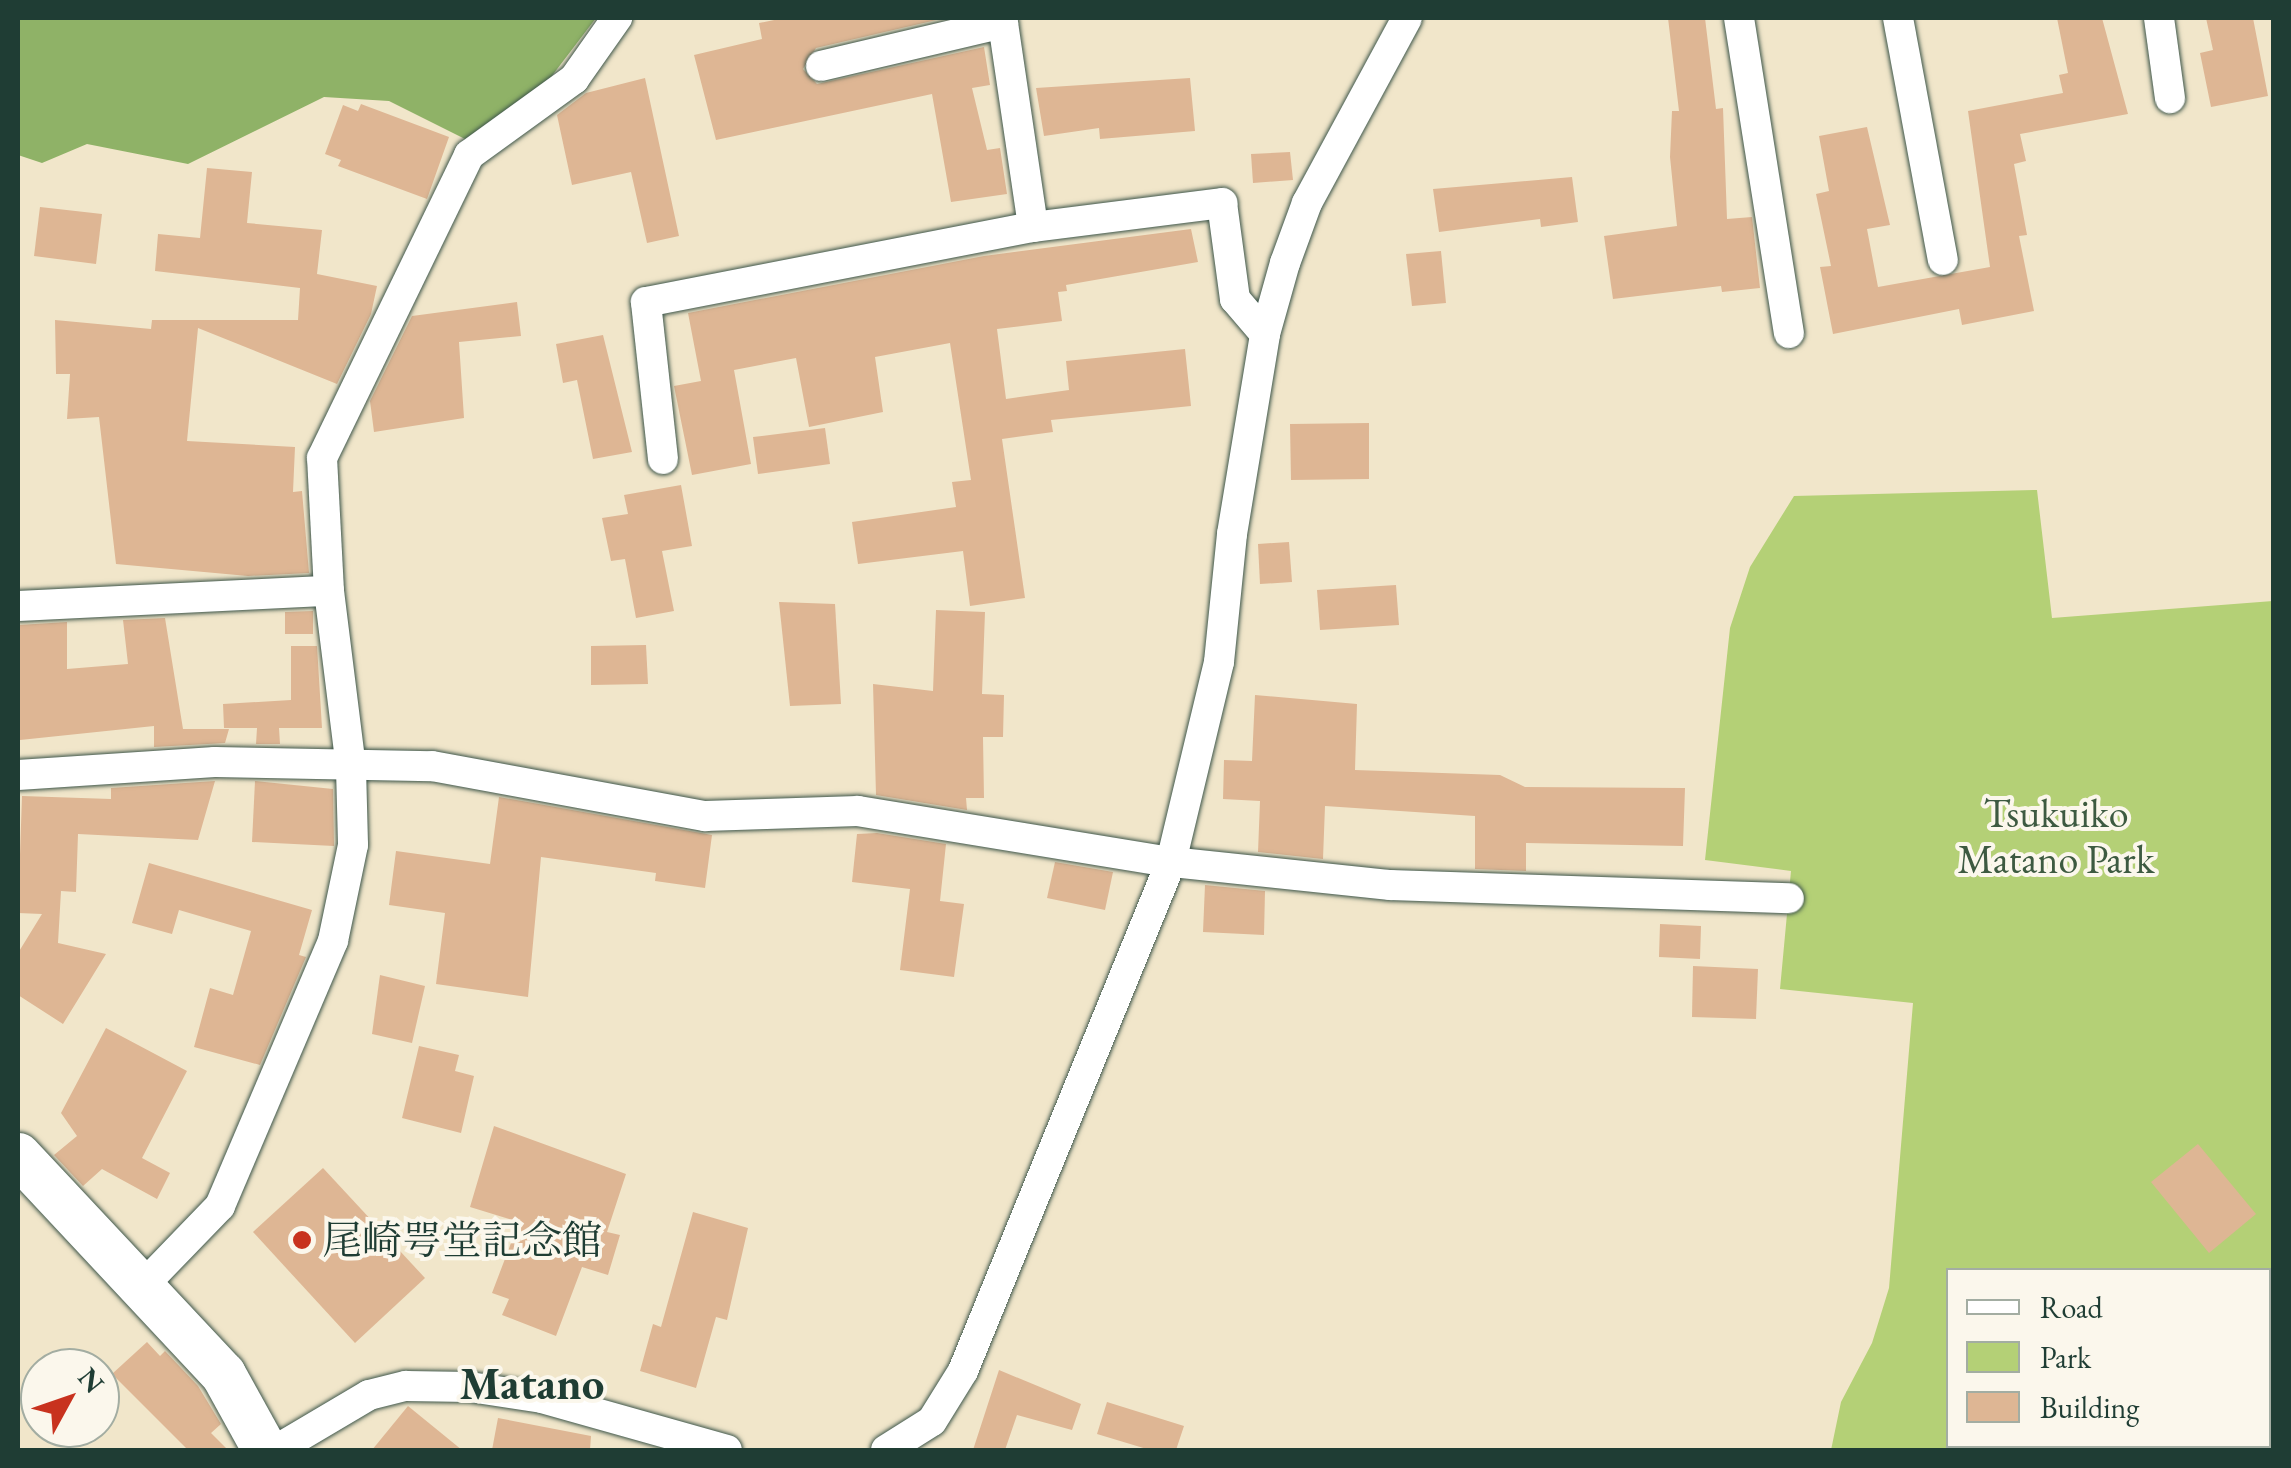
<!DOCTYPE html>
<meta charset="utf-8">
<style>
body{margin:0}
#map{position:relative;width:2291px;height:1468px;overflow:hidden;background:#f1e6ca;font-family:"EB Garamond","Noto Serif JP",serif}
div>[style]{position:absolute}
.green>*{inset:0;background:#b4d076}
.forest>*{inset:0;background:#8fb267}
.building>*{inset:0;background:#deb694}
.roads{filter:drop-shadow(0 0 2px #3e564a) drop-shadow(0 0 2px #3e564a)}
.street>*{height:30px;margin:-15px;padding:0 15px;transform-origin:15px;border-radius:15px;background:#fff}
.secondary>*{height:45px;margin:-22.5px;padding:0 22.5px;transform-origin:22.5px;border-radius:22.5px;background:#fff}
.dots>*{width:28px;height:28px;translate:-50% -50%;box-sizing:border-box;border:5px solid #fbf7ec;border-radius:50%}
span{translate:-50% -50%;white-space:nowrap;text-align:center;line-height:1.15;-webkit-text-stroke:8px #fbf7ec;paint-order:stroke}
.park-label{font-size:40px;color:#3d5a41}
.poi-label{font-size:40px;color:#1f3d34}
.left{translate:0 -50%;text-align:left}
.quarter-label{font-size:45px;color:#1f3d34;font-weight:700}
.frame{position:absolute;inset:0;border:20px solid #1f3d34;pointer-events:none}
.legend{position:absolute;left:1946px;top:1268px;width:325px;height:180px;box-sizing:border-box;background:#fbf7ec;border:2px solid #a3ada2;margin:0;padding:12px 18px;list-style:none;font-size:30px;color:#1f3d34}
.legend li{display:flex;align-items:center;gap:20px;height:50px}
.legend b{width:50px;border:2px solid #a3ada2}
.north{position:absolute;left:20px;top:1348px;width:100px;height:100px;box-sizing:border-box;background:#fbf7ec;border:2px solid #a3ada2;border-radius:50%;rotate:50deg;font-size:28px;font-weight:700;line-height:40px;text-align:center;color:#1f3d34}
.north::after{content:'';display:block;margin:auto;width:35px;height:45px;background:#c8321e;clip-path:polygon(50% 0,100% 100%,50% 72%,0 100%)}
</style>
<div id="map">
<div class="green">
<div style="clip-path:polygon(evenodd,2037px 490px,2052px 618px,2273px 601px,2273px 1450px,1831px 1450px,1841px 1402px,1872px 1343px,1889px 1288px,1913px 1003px,1780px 989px,1791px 871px,1705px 860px,1730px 628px,1750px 567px,1794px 496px,2037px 490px,1948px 1270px,2268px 1270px,2268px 1446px,1948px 1446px,1948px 1270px)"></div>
</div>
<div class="forest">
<div style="clip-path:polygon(18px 18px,596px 18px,551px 77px,465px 139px,389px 101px,324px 97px,188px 164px,87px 144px,42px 163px,18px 155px)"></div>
</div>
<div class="building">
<div style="clip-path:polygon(784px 18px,945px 18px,816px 48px,803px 69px,817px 84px,984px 47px,990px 85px,972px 88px,987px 150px,1000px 148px,1007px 194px,951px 202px,932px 94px,716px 140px,694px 55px,762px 39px,759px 23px)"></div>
<div style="clip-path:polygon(1668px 18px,1705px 18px,1716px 109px,1723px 108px,1727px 219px,1752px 217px,1760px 288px,1722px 292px,1721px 286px,1613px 299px,1604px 236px,1677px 226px,1670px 157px,1672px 111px,1679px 111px)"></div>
<div style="clip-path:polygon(2057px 18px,2102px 18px,2128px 114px,2020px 134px,2026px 161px,2014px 164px,2027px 235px,2019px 236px,2034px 311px,1962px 325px,1959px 309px,1833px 334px,1820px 267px,1831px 266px,1816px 194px,1829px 191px,1819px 136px,1867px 127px,1890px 225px,1867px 229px,1878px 287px,1990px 267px,1968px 111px,2063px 93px,2059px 75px,2068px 73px)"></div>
<div style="clip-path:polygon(2206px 18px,2253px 18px,2268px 96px,2211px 107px,2200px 53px,2213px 50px)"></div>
<div style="clip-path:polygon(645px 78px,679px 236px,647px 243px,631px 172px,572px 185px,557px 115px,586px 93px)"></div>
<div style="clip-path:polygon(1190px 78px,1195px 131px,1100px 139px,1099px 128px,1044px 136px,1036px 88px)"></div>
<div style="clip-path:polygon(361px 104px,449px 137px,427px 199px,338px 166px,341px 160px,325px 154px,343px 105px,358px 111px)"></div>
<div style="clip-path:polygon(1290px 152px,1293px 180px,1253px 183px,1251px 154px)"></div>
<div style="clip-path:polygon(207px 168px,252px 172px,247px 223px,322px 230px,317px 274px,377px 286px,371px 314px,337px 384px,198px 328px,187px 441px,295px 447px,293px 492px,302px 491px,309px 573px,248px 576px,116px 564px,99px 417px,67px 419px,70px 374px,56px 374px,55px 320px,151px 329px,152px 320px,298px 320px,300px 288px,155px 271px,158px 234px,200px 238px)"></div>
<div style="clip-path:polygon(1572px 177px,1578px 222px,1541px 227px,1540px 219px,1439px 232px,1433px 189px)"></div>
<div style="clip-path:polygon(40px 207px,102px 214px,96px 264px,34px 256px)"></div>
<div style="clip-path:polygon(1191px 229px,1198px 262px,1066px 285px,1067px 291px,1058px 292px,1062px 321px,997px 329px,1006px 399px,1069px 390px,1066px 361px,1185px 349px,1191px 406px,1051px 420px,1053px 432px,1002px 439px,1025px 598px,970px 606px,963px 551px,858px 564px,852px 522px,956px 507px,952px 482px,971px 480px,950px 343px,875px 357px,883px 412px,809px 427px,796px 358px,734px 370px,751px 464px,692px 475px,674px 386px,701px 381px,688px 313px,984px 256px)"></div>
<div style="clip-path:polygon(1441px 251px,1446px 303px,1412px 306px,1406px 254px)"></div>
<div style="clip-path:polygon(517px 302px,521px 336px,459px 342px,464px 418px,374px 432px,370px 401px,412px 316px)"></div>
<div style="clip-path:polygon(603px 335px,632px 452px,593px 459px,577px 380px,563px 383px,556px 344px)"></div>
<div style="clip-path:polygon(1369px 423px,1369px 479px,1291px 480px,1290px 424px)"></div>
<div style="clip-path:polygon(825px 428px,830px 464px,758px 474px,753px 437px)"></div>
<div style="clip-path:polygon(681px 485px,692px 546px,662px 551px,674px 611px,636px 618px,625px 559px,611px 561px,602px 518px,628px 514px,624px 495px)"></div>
<div style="clip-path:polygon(1289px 542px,1292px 582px,1260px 584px,1258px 544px)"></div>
<div style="clip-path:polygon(1396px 585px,1399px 625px,1320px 630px,1317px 590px)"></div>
<div style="clip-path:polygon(779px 602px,835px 604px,841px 704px,790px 706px)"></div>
<div style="clip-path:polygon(936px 610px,985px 612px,982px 694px,1004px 695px,1003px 737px,983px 737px,984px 798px,966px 798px,967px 810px,876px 795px,873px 684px,933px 691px)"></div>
<div style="clip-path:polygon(313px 611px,313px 634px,285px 634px,285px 612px)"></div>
<div style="clip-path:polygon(165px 618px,183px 729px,229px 729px,225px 743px,154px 747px,154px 726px,20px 740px,19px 625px,67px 622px,67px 669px,128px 664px,123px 620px)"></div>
<div style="clip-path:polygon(646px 645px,648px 684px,591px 685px,591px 646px)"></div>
<div style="clip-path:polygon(291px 646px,317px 646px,322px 728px,279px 728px,280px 744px,256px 744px,257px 728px,224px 728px,223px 704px,291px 700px)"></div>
<div style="clip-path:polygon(1255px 695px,1357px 704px,1355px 770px,1500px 775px,1525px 787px,1685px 788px,1683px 846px,1526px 843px,1526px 871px,1475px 869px,1475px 816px,1325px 806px,1323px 859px,1258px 852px,1260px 801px,1223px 799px,1224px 760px,1252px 761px)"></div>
<div style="clip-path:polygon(215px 781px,198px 840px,78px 834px,76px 892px,61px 891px,58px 943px,106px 954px,63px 1024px,18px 995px,18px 953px,42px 914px,18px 913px,22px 796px,111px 799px,111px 788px)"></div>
<div style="clip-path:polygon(255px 781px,333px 789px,334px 846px,252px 842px)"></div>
<div style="clip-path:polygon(499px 797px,712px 835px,705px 888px,655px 881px,656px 873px,541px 857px,528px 997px,436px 984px,445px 913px,389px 905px,396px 851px,490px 864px)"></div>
<div style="clip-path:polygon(877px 833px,946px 844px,940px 901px,964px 904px,954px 977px,900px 970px,910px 889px,852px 882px,857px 834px)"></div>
<div style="clip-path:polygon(1055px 862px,1113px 872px,1105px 910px,1047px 898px)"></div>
<div style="clip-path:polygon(149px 863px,312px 910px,299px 955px,306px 957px,260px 1065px,194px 1047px,210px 988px,233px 995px,251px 931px,179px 910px,172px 934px,132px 923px)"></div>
<div style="clip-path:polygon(1205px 885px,1265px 891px,1264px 935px,1203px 932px)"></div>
<div style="clip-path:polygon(1660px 924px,1701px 926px,1700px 959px,1659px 957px)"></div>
<div style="clip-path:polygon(1693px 966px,1758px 969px,1756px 1019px,1692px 1017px)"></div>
<div style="clip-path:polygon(380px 975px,425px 986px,412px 1043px,372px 1034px)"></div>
<div style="clip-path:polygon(106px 1028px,187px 1071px,142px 1158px,170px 1173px,157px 1199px,102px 1169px,83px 1186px,54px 1155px,77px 1136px,61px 1113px)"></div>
<div style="clip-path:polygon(419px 1046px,459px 1055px,455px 1071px,474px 1076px,461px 1133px,402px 1118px)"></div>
<div style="clip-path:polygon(494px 1126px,626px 1174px,607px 1232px,620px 1235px,608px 1275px,582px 1267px,556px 1336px,502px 1315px,509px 1299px,492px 1293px,519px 1222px,470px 1207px)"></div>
<div style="clip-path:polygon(2198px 1144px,2256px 1214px,2209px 1253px,2151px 1182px)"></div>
<div style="clip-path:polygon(323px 1168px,425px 1278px,355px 1343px,253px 1232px)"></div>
<div style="clip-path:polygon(693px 1212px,748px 1228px,727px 1320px,716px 1317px,696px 1388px,640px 1371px,653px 1324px,661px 1327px)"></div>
<div style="clip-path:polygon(147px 1342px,160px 1356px,165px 1351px,198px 1386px,221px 1424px,211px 1433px,228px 1450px,188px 1450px,112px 1374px)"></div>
<div style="clip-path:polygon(999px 1370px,1081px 1404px,1072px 1430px,1017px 1415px,1005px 1450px,973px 1450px)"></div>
<div style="clip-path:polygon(1107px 1402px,1184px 1426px,1176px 1450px,1150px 1450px,1097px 1434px)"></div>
<div style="clip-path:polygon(408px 1406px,462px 1450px,372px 1450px)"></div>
<div style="clip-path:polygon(498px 1418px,591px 1436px,590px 1450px,492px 1450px)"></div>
</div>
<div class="roads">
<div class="street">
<div style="left:1739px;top:18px;width:319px;rotate:81deg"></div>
<div style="left:1898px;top:18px;width:246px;rotate:79.5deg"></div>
<div style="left:2159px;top:18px;width:81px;rotate:82.2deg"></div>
<div style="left:821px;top:66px;width:187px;rotate:-13.3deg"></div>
<div style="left:1003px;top:23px;width:206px;rotate:81.6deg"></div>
<div style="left:663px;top:459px;width:158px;rotate:-96.2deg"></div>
<div style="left:646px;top:302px;width:394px;rotate:-11deg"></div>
<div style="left:1033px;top:227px;width:191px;rotate:-7.2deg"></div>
<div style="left:1222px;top:203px;width:97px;rotate:82.3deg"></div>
<div style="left:1235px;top:299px;width:46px;rotate:49.4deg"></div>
<div style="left:329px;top:591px;width:133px;rotate:-93deg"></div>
<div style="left:322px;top:458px;width:337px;rotate:-64.1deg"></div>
<div style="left:469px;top:155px;width:130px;rotate:-35.9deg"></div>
<div style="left:574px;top:79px;width:75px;rotate:-54.8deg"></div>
<div style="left:18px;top:606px;width:311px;rotate:-2.8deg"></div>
<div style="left:329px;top:591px;width:178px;rotate:82.9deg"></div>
<div style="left:351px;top:768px;width:77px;rotate:88.5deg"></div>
<div style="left:353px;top:845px;width:98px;rotate:101.8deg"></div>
<div style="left:333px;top:941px;width:288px;rotate:113.1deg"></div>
<div style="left:220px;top:1206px;width:117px;rotate:134deg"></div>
<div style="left:18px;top:775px;width:197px;rotate:-3.8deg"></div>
<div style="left:215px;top:762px;width:217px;rotate:1.1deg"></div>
<div style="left:432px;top:766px;width:278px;rotate:10.4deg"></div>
<div style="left:705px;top:816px;width:153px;rotate:-1.9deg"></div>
<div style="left:858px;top:811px;width:317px;rotate:9.3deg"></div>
<div style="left:1171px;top:862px;width:220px;rotate:6deg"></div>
<div style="left:1390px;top:885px;width:399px;rotate:1.9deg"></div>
<div style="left:276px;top:1450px;width:108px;rotate:-30.6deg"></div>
<div style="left:369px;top:1395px;width:38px;rotate:-14deg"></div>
<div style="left:406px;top:1386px;width:64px;rotate:0.9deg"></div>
<div style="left:470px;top:1387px;width:73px;rotate:8.7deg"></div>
<div style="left:542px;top:1398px;width:192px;rotate:15.7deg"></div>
<div style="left:886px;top:1450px;width:54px;rotate:-32.2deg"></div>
<div style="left:932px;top:1421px;width:59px;rotate:-58.2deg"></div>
<div style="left:963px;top:1371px;width:550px;rotate:-67.77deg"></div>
<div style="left:1171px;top:862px;width:206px;rotate:-76.5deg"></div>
<div style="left:1219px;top:662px;width:129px;rotate:-84.2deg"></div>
<div style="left:1232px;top:534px;width:203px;rotate:-80.6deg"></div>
<div style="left:1265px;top:334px;width:74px;rotate:-74.3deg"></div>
<div style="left:1285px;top:263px;width:64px;rotate:-69.9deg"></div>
<div style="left:1307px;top:203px;width:210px;rotate:-61.6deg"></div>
</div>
<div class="secondary">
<div style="left:18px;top:1155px;width:300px;rotate:46.9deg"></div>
<div style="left:223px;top:1374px;width:87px;rotate:61.1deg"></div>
</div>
</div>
<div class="dots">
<div style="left:302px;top:1240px;background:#c8321e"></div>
</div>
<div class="park-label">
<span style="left:2056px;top:836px">Tsukuiko<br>Matano Park</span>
</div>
<div class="poi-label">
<span class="left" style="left:322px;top:1240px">尾崎咢堂記念館</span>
</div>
<div class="quarter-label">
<span style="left:532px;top:1384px">Matano</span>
</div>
<div class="frame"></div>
<ul class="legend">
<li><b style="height:12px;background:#fff"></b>Road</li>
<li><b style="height:28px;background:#b4d076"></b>Park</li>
<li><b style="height:28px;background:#deb694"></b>Building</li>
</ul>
<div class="north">N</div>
</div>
